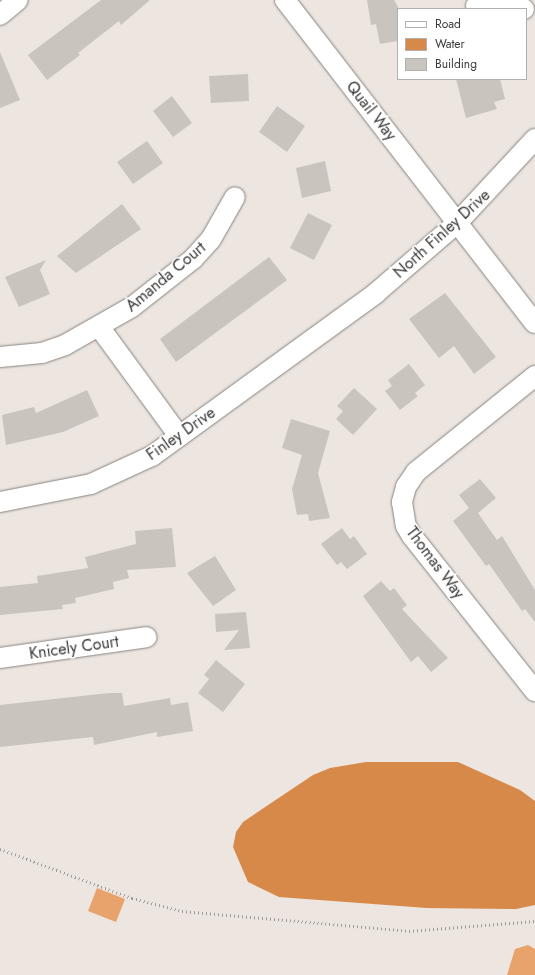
<!DOCTYPE html>
<style>
body{margin:0}
#map{position:relative;width:535px;height:975px;overflow:hidden;background:#ece5e0;font-family:Jost,sans-serif}
div>[style]{position:absolute}
.green>*{inset:0;background:#e8a26c}
.water>*{inset:0;background:#d78949}
.building>*{inset:0;background:#cac4bf}
.path>*{height:2.5px;margin-top:-1.25px;transform-origin:0;background:repeating-linear-gradient(90deg,#9e9a96 0 1px,transparent 0 4px)}
.roads{filter:drop-shadow(0 0 1px #88827e) drop-shadow(0 0 1px #88827e)}
.minor>*{height:20px;margin:-10px;padding:0 10px;transform-origin:10px;border-radius:10px;background:#fff}
span{translate:-50% -50%;white-space:nowrap;text-align:center;line-height:1.15;-webkit-text-stroke:3px #fff;paint-order:stroke}
.street-label{font-size:16px;color:#3b3937}
.legend{position:absolute;left:397px;top:8px;width:130px;height:72px;box-sizing:border-box;background:#fff;border:1px solid #b1b0af;margin:0;padding:5px 7px;list-style:none;font-size:12px;color:#3b3937}
.legend li{display:flex;align-items:center;gap:8px;height:20px}
.legend b{width:20px;border:1px solid #b1b0af}
</style>
<div id="map">
<div class="green">
<div style="clip-path:polygon(97px 888px,125px 899px,116px 922px,88px 911px)"></div>
<div style="clip-path:polygon(528px 945px,535px 949px,535px 975px,507px 975px,515px 949px)"></div>
</div>
<div class="water">
<div style="clip-path:polygon(366px 762px,458px 762px,520px 790px,535px 801px,535px 905px,516px 909px,427px 908px,279px 897px,248px 882px,233px 847px,236px 832px,243px 822px,313px 775px,330px 768px)"></div>
</div>
<div class="building">
<div style="clip-path:polygon(101px 0,150px 0,121px 25px,119px 21px,78px 53px,80px 55px,47px 80px,28px 55px)"></div>
<div style="clip-path:polygon(367px 0,394px 0,398px 7px,398px 41px,380px 44px,376px 24px,371px 25px)"></div>
<div style="clip-path:polygon(0 52px,20px 100px,0 108px)"></div>
<div style="clip-path:polygon(248px 74px,249px 101px,211px 103px,209px 76px)"></div>
<div style="clip-path:polygon(456px 79px,500px 79px,505px 99px,494px 102px,497px 109px,466px 118px)"></div>
<div style="clip-path:polygon(172px 96px,192px 123px,173px 137px,153px 111px)"></div>
<div style="clip-path:polygon(277px 106px,305px 126px,287px 152px,259px 132px)"></div>
<div style="clip-path:polygon(147px 141px,163px 163px,133px 184px,117px 162px)"></div>
<div style="clip-path:polygon(325px 161px,331px 191px,302px 198px,296px 168px)"></div>
<div style="clip-path:polygon(122px 204px,141px 229px,76px 273px,57px 256px)"></div>
<div style="clip-path:polygon(308px 213px,332px 225px,314px 260px,290px 248px)"></div>
<div style="clip-path:polygon(269px 257px,287px 280px,176px 362px,160px 339px)"></div>
<div style="clip-path:polygon(46px 260px,40px 270px,50px 294px,19px 307px,5px 277px)"></div>
<div style="clip-path:polygon(445px 293px,496px 357px,474px 374px,454px 346px,439px 358px,409px 319px)"></div>
<div style="clip-path:polygon(409px 364px,425px 385px,415px 393px,418px 396px,400px 410px,385px 391px,392px 386px,388px 380px)"></div>
<div style="clip-path:polygon(354px 388px,377px 409px,353px 435px,336px 419px,343px 411px,337px 406px)"></div>
<div style="clip-path:polygon(87px 390px,99px 416px,63px 432px,6px 445px,2px 415px,34px 407px,36px 413px)"></div>
<div style="clip-path:polygon(291px 419px,330px 431px,318px 473px,330px 518px,309px 521px,308px 514px,297px 515px,292px 489px,302px 455px,282px 448px)"></div>
<div style="clip-path:polygon(480px 479px,496px 498px,478px 513px,497px 540px,502px 536px,535px 590px,535px 622px,525px 609px,522px 611px,489px 564px,486px 566px,453px 521px,469px 508px,459px 495px)"></div>
<div style="clip-path:polygon(172px 528px,176px 567px,127px 570px,129px 578px,113px 582px,114px 589px,75px 598px,76px 603px,62px 605px,63px 609px,0 615px,0 587px,38px 583px,37px 576px,88px 568px,85px 557px,136px 544px,135px 531px)"></div>
<div style="clip-path:polygon(342px 528px,350px 539px,354px 536px,367px 554px,347px 569px,341px 562px,337px 565px,321px 544px)"></div>
<div style="clip-path:polygon(215px 556px,236px 590px,213px 606px,187px 573px)"></div>
<div style="clip-path:polygon(381px 581px,390px 591px,394px 588px,407px 605px,402px 609px,448px 658px,431px 672px,418px 656px,411px 662px,363px 596px)"></div>
<div style="clip-path:polygon(246px 612px,250px 648px,224px 650px,239px 630px,216px 632px,215px 614px)"></div>
<div style="clip-path:polygon(216px 660px,245px 684px,223px 712px,198px 693px,209px 679px,204px 675px)"></div>
<div style="clip-path:polygon(109px 693px,122px 693px,124px 706px,170px 698px,171px 705px,188px 702px,193px 731px,157px 737px,157px 732px,94px 745px,93px 737px,0 747px,0 705px)"></div>
</div>
<div class="path">
<div style="left:0;top:849px;width:141px;rotate:20.4deg"></div>
<div style="left:132px;top:898px;width:52px;rotate:14.6deg"></div>
<div style="left:182px;top:911px;width:228px;rotate:5deg"></div>
<div style="left:409px;top:931px;width:126px;rotate:-4.5deg"></div>
</div>
<div class="roads">
<div class="minor">
<div style="left:285px;top:0;width:408px;rotate:52.3deg"></div>
<div style="left:476px;top:6px;width:48px;rotate:3.6deg"></div>
<div style="left:0;top:15px;width:23px;rotate:-40deg"></div>
<div style="left:100px;top:328px;width:134px;rotate:53.8deg"></div>
<div style="left:0;top:357px;width:42px;rotate:-5.4deg"></div>
<div style="left:42px;top:353px;width:24px;rotate:-19deg"></div>
<div style="left:65px;top:345px;width:77px;rotate:-29.6deg"></div>
<div style="left:132px;top:307px;width:78px;rotate:-38.2deg"></div>
<div style="left:193px;top:259px;width:27px;rotate:-48deg"></div>
<div style="left:211px;top:239px;width:48px;rotate:-60.3deg"></div>
<div style="left:535px;top:376px;width:153px;rotate:141.1deg"></div>
<div style="left:416px;top:472px;width:18px;rotate:124deg"></div>
<div style="left:406px;top:487px;width:16px;rotate:105deg"></div>
<div style="left:402px;top:502px;width:24px;rotate:81deg"></div>
<div style="left:406px;top:526px;width:12px;rotate:59deg"></div>
<div style="left:412px;top:536px;width:198px;rotate:51.6deg"></div>
<div style="left:0;top:502px;width:93px;rotate:-11.2deg"></div>
<div style="left:91px;top:484px;width:67px;rotate:-24.7deg"></div>
<div style="left:152px;top:456px;width:277px;rotate:-36deg"></div>
<div style="left:376px;top:293px;width:107px;rotate:-40.8deg"></div>
<div style="left:457px;top:223px;width:115px;rotate:-47.1deg"></div>
<div style="left:0;top:658px;width:148px;rotate:-8.1deg"></div>
</div>
</div>
<div class="street-label">
<span style="left:371px;top:111px;rotate:52deg">Quail Way</span>
<span style="left:442px;top:234px;rotate:-42deg">North Finley Drive</span>
<span style="left:166px;top:277px;rotate:-40deg">Amanda Court</span>
<span style="left:181px;top:434px;rotate:-35deg">Finley Drive</span>
<span style="left:435px;top:563px;rotate:53deg">Thomas Way</span>
<span style="left:74px;top:648px;rotate:-8deg">Knicely Court</span>
</div>
<ul class="legend">
<li><b style="height:5px;background:#fff"></b>Road</li>
<li><b style="height:11px;background:#d78949"></b>Water</li>
<li><b style="height:11px;background:#cac4bf"></b>Building</li>
</ul>
</div>
